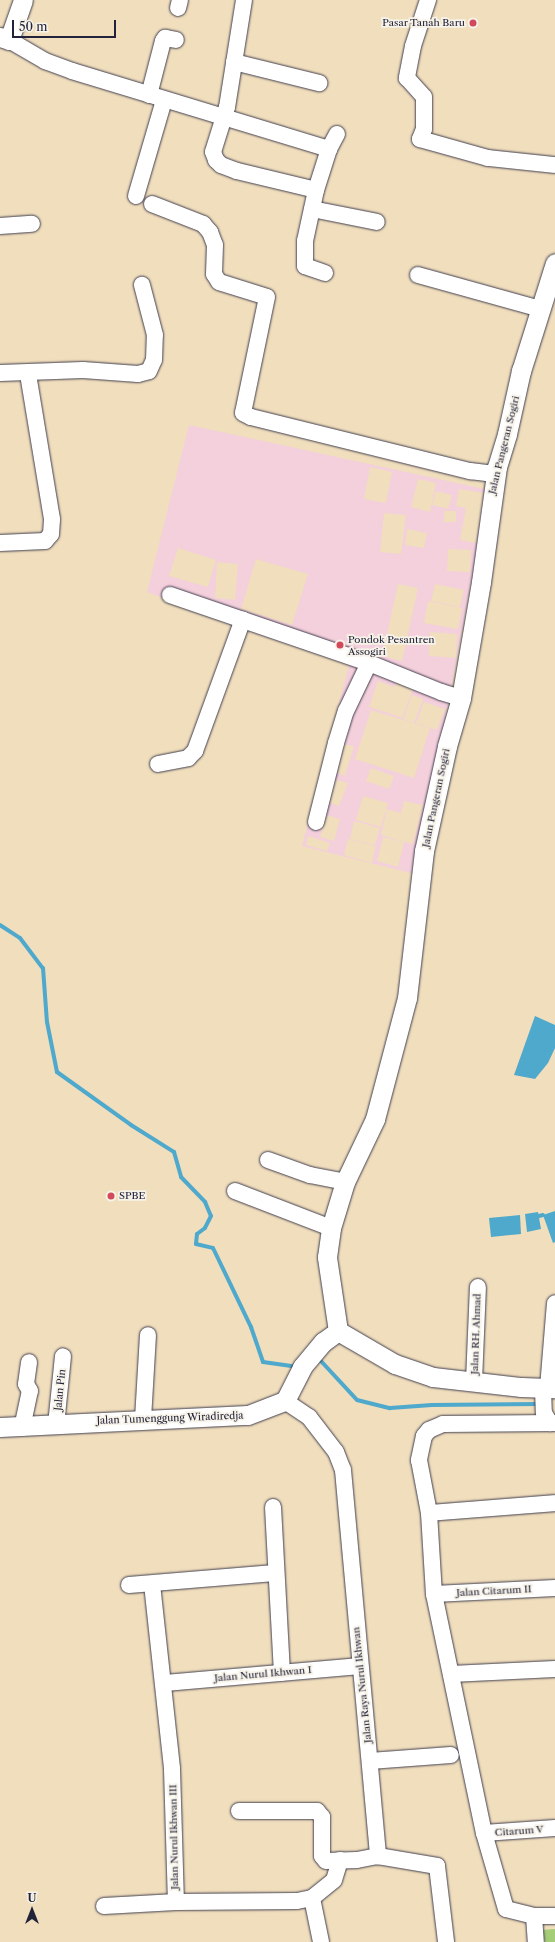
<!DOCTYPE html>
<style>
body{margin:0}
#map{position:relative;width:555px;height:1942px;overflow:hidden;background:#f0debd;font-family:"Libre Caslon Text",serif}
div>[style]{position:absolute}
.built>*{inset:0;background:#f4cfdc}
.green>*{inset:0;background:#a5cc77}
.water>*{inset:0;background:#4fa9cc}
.stream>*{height:4px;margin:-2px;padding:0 2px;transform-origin:2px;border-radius:2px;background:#4fa9cc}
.roads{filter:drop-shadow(0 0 1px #413e4e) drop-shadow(0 0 1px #413e4e)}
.minor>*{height:16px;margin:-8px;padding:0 8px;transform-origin:8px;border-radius:8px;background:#fff}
.tertiary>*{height:19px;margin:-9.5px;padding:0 9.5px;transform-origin:9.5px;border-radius:9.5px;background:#fff}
.dots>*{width:11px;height:11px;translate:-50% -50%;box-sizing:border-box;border:2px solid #f7f3e8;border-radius:50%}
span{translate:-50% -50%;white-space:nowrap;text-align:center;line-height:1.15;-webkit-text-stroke:3.5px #f7f3e8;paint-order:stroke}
.poi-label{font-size:10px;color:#22223b}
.right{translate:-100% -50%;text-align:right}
.left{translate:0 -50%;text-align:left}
.street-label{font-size:10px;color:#22223b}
.north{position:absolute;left:12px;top:1890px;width:40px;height:40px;-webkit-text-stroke:3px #f7f3e8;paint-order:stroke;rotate:0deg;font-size:11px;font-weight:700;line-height:16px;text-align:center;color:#22223b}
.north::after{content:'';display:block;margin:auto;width:14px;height:18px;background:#22223b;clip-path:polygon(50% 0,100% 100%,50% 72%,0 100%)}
.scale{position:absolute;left:12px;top:20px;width:104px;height:18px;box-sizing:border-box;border:2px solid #22223b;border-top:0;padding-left:5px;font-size:12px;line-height:14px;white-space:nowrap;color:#22223b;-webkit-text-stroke:3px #f7f3e8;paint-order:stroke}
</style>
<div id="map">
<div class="built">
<div style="clip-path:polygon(evenodd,189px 425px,489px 490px,415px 874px,302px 846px,349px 665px,147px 592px,189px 425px,370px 467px,392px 472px,386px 503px,364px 499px,370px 467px,189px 425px,418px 479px,436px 483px,430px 512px,411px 507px,418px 479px,189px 425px,459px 489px,485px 493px,476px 543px,460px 540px,466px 508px,456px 506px,459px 489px,189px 425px,436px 491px,452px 495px,448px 509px,432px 505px,436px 491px,189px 425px,444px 511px,456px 511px,456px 522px,444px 522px,444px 511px,189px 425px,384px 513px,406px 515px,401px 554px,380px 552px,384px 513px,189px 425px,407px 529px,427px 533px,424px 548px,405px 545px,407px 529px,189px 425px,178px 548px,216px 560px,208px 587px,169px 576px,178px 548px,189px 425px,448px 549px,471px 550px,470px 572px,447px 571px,448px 549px,189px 425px,256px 559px,308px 574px,292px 625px,241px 609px,256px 559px,189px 425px,217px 562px,238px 564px,235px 600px,215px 598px,217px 562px,189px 425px,398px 584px,418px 588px,402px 661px,382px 656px,398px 584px,189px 425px,435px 584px,464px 590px,460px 607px,431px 601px,435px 584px,189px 425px,428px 601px,462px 608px,458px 629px,424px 623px,428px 601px,189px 425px,430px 632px,457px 634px,456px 658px,429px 656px,430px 632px,189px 425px,398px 677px,415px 684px,402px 718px,385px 712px,398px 677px,189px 425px,378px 681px,394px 687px,385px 712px,369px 707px,378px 681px,189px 425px,412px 695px,423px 699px,414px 723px,403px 719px,412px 695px,189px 425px,424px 702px,445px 709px,437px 730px,416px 723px,424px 702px,189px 425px,371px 710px,430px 728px,414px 778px,355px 759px,371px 710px,189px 425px,343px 744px,354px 746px,345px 776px,336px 772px,343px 744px,189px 425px,371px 768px,394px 776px,389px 789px,366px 781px,371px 768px,189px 425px,336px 780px,348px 783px,339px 806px,327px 802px,336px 780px,189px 425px,363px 796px,388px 803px,381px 827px,356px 820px,363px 796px,189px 425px,404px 801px,423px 805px,413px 844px,394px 839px,404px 801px,189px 425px,387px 809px,401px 813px,394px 839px,381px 835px,387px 809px,189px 425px,326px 815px,340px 819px,334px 841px,320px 837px,326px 815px,189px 425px,354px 821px,380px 828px,375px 845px,350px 839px,354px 821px,189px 425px,308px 836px,330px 843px,327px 851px,306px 845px,308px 836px,189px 425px,383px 837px,404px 842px,398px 867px,377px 861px,383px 837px,189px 425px,348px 839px,376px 846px,372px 863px,344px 855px,348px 839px)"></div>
</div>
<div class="green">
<div style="clip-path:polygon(555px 1929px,555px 1942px,545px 1942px,542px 1930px)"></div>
</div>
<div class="water">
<div style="clip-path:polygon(535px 1016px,555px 1025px,555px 1048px,548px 1063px,535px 1079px,514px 1075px)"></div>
<div style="clip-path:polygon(555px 1211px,555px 1242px,553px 1243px,543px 1215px)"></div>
<div style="clip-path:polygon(538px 1212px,541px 1229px,527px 1232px,525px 1214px)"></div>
<div style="clip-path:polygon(520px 1215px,521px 1234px,491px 1237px,489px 1218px)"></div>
</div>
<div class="stream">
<div style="left:0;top:925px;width:24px;rotate:33deg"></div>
<div style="left:20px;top:938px;width:38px;rotate:53deg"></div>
<div style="left:43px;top:968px;width:54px;rotate:85.8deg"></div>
<div style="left:47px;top:1022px;width:51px;rotate:78.7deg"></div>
<div style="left:57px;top:1072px;width:91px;rotate:35.6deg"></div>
<div style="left:131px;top:1125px;width:51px;rotate:32.1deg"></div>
<div style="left:174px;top:1152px;width:26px;rotate:74deg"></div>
<div style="left:181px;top:1177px;width:35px;rotate:46deg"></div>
<div style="left:205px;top:1202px;width:15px;rotate:67deg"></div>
<div style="left:211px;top:1216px;width:13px;rotate:117deg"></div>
<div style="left:205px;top:1228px;width:10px;rotate:143deg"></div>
<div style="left:197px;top:1234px;width:10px;rotate:96deg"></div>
<div style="left:196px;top:1244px;width:17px;rotate:13deg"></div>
<div style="left:213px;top:1248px;width:88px;rotate:64.3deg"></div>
<div style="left:251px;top:1327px;width:37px;rotate:71deg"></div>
<div style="left:263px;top:1362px;width:34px;rotate:8deg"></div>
<div style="left:539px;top:1216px;width:4px;rotate:-14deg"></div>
<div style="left:316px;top:1361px;width:4px;rotate:-14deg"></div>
<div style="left:320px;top:1360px;width:54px;rotate:47.2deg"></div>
<div style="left:357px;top:1400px;width:34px;rotate:14deg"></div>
<div style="left:390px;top:1408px;width:42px;rotate:-4.1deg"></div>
<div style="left:432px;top:1405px;width:109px;rotate:-0.5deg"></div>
</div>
<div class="roads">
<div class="minor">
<div style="left:244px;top:0;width:108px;rotate:99deg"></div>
<div style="left:227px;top:107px;width:47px;rotate:107.3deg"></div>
<div style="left:213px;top:152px;width:9px;rotate:69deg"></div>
<div style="left:216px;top:160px;width:7px;rotate:45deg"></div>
<div style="left:221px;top:165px;width:17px;rotate:21deg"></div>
<div style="left:237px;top:171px;width:81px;rotate:13.5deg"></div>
<div style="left:428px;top:0;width:48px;rotate:108.1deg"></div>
<div style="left:413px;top:46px;width:33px;rotate:101deg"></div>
<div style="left:407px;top:78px;width:25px;rotate:48deg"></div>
<div style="left:424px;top:97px;width:32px;rotate:90deg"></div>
<div style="left:424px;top:129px;width:11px;rotate:112deg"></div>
<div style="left:420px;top:139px;width:71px;rotate:15.6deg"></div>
<div style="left:488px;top:158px;width:67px;rotate:6deg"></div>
<div style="left:178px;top:8px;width:8px;rotate:-76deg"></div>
<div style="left:9px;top:40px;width:42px;rotate:30.3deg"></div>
<div style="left:45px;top:61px;width:29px;rotate:20deg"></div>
<div style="left:72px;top:71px;width:269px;rotate:16.9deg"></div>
<div style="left:234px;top:62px;width:88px;rotate:13.9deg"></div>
<div style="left:149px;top:95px;width:56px;rotate:-75.5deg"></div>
<div style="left:163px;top:41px;width:4px;rotate:-56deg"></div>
<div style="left:165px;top:38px;width:11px;rotate:10deg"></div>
<div style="left:136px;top:196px;width:100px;rotate:-73.7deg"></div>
<div style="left:152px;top:204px;width:55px;rotate:21.4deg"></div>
<div style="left:203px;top:224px;width:11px;rotate:49deg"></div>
<div style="left:210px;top:232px;width:14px;rotate:69deg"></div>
<div style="left:215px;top:245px;width:29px;rotate:92deg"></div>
<div style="left:214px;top:274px;width:9px;rotate:58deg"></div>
<div style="left:219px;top:282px;width:50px;rotate:17.4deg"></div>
<div style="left:267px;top:297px;width:118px;rotate:101.7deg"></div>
<div style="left:243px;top:413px;width:9px;rotate:27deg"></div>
<div style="left:251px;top:417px;width:226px;rotate:13.9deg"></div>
<div style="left:470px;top:471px;width:25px;rotate:7deg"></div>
<div style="left:312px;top:209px;width:66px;rotate:11.3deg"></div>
<div style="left:0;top:226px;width:32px;rotate:-4deg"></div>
<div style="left:325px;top:273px;width:21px;rotate:-161deg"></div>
<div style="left:305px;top:266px;width:25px;rotate:-90deg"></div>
<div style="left:305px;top:241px;width:52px;rotate:-77.8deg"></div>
<div style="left:316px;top:190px;width:43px;rotate:-72.4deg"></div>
<div style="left:329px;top:149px;width:17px;rotate:-62deg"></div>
<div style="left:418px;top:275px;width:128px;rotate:15.5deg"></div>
<div style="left:0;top:373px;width:83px;rotate:-2.1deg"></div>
<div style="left:83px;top:370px;width:55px;rotate:4.2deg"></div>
<div style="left:138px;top:374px;width:11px;rotate:-15deg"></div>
<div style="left:149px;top:371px;width:12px;rotate:-66deg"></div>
<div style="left:154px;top:360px;width:25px;rotate:-88deg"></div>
<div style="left:155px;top:335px;width:52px;rotate:-104.6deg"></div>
<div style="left:0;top:543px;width:45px;rotate:-2.5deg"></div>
<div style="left:45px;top:541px;width:9px;rotate:-49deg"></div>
<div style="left:51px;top:534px;width:15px;rotate:-86deg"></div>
<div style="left:52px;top:519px;width:147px;rotate:-99.4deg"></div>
<div style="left:170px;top:595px;width:210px;rotate:18.9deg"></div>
<div style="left:158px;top:764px;width:31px;rotate:-11deg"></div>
<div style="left:188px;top:758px;width:10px;rotate:-45deg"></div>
<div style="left:195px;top:751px;width:140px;rotate:-70deg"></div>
<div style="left:316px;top:822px;width:81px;rotate:-75.8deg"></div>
<div style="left:336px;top:743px;width:34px;rotate:-73deg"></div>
<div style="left:346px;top:711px;width:53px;rotate:-64.4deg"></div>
<div style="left:369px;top:663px;width:78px;rotate:21.9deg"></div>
<div style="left:441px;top:692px;width:21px;rotate:17deg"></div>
<div style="left:268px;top:1160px;width:45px;rotate:19.7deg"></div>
<div style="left:310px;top:1175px;width:36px;rotate:11deg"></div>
<div style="left:235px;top:1191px;width:103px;rotate:21.1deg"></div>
<div style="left:474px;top:1381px;width:94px;rotate:-87.6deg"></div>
<div style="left:548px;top:1388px;width:85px;rotate:-85.3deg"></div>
<div style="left:543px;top:1389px;width:24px;rotate:88deg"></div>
<div style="left:544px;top:1413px;width:12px;rotate:59deg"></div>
<div style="left:285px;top:1401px;width:29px;rotate:34deg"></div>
<div style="left:309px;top:1417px;width:44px;rotate:52.4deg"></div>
<div style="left:336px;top:1452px;width:19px;rotate:69deg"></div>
<div style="left:343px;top:1470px;width:388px;rotate:84.8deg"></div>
<div style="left:143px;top:1419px;width:84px;rotate:-86.6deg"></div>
<div style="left:555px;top:1423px;width:112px;rotate:179.5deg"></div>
<div style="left:443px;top:1424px;width:15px;rotate:157deg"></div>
<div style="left:429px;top:1430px;width:8px;rotate:130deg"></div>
<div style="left:424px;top:1436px;width:25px;rotate:102deg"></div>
<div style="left:419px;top:1460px;width:54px;rotate:79.3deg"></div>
<div style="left:429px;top:1513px;width:81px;rotate:86.5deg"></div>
<div style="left:434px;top:1594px;width:244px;rotate:78.2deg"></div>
<div style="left:484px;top:1833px;width:79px;rotate:73.9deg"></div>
<div style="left:506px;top:1909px;width:29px;rotate:14deg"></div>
<div style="left:534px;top:1916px;width:21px"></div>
<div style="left:56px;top:1425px;width:69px;rotate:-84.2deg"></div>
<div style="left:22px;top:1428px;width:38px;rotate:-78deg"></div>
<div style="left:30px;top:1391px;width:8px;rotate:-120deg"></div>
<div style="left:26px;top:1384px;width:22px;rotate:-82deg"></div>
<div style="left:273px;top:1507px;width:166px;rotate:86.9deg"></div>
<div style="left:429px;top:1513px;width:126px;rotate:-4.5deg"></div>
<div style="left:152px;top:1584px;width:186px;rotate:83.8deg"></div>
<div style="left:172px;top:1769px;width:133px;rotate:88.3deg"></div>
<div style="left:176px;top:1902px;width:121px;rotate:-0.5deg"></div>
<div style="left:297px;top:1901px;width:15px;rotate:-11deg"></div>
<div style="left:312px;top:1898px;width:28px;rotate:-39deg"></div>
<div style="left:334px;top:1880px;width:21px;rotate:-73deg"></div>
<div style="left:129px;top:1585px;width:146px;rotate:-4.7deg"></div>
<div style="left:434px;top:1594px;width:121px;rotate:-2.8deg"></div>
<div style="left:451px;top:1674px;width:104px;rotate:-2.8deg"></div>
<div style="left:165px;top:1683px;width:196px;rotate:-5deg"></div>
<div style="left:370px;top:1761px;width:81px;rotate:-4.2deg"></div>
<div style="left:239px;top:1811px;width:78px"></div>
<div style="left:317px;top:1811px;width:8px;rotate:50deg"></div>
<div style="left:322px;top:1817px;width:39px;rotate:90deg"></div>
<div style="left:322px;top:1856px;width:6px;rotate:51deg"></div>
<div style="left:326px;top:1861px;width:31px;rotate:-2deg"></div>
<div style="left:357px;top:1860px;width:21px;rotate:-11deg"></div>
<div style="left:378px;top:1856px;width:60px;rotate:9.6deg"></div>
<div style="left:437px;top:1866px;width:77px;rotate:83.2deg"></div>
<div style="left:484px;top:1833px;width:71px;rotate:-4deg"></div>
<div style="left:312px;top:1898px;width:45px;rotate:78.4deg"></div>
<div style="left:104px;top:1906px;width:72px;rotate:-3.2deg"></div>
<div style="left:534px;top:1916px;width:26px;rotate:86deg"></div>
</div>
<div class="tertiary">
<div style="left:0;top:37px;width:9px;rotate:18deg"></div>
<div style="left:9px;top:40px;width:42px;rotate:-70.7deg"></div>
<div style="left:338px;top:1331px;width:75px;rotate:-98.5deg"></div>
<div style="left:327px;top:1257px;width:29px;rotate:-82deg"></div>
<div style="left:331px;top:1228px;width:48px;rotate:-73.1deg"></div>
<div style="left:345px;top:1182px;width:70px;rotate:-64.5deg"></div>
<div style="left:375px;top:1119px;width:125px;rotate:-75.2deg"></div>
<div style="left:407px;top:998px;width:148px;rotate:-83.4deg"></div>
<div style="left:424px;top:851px;width:107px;rotate:-77.6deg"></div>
<div style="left:447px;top:746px;width:50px;rotate:-73.7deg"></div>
<div style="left:461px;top:698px;width:118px;rotate:-80.2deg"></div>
<div style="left:481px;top:582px;width:116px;rotate:-82.1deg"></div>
<div style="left:497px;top:467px;width:34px;rotate:-73deg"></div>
<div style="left:507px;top:434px;width:65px;rotate:-77.5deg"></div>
<div style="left:521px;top:371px;width:113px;rotate:-72.5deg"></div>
<div style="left:338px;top:1331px;width:66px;rotate:30.1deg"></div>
<div style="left:395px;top:1364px;width:40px;rotate:18.9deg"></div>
<div style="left:433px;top:1377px;width:89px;rotate:6.5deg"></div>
<div style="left:521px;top:1387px;width:34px;rotate:2deg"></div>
<div style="left:0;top:1427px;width:248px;rotate:-2.8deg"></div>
<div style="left:248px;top:1415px;width:40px;rotate:-21deg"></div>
<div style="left:285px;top:1401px;width:38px;rotate:-63deg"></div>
<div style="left:302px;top:1367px;width:33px;rotate:-50deg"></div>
<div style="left:323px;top:1342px;width:19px;rotate:-36deg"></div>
</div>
</div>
<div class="dots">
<div style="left:473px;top:23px;background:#d1495b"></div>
<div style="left:340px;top:645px;background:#d1495b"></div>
<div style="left:111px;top:1196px;background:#d1495b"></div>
</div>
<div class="poi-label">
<span class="right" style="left:465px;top:23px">Pasar Tanah Baru</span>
<span class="left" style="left:348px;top:645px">Pondok Pesantren<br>Assogiri</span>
<span class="left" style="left:119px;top:1196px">SPBE</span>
</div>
<div class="street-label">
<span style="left:504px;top:445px;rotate:-76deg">Jalan Pangeran Sogiri</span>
<span style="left:436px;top:798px;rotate:-78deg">Jalan Pangeran Sogiri</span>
<span style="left:476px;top:1334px;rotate:-88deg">Jalan RH. Ahmad</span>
<span style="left:60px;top:1390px;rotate:-84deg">Jalan Pin</span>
<span style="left:170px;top:1418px;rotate:-2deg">Jalan Tumenggung Wiradiredja</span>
<span style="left:494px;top:1591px;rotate:-3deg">Jalan Citarum II</span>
<span style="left:263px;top:1674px;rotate:-5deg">Jalan Nurul Ikhwan I</span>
<span style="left:362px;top:1685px;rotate:-96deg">Jalan Raya Nurul Ikhwan</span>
<span style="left:519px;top:1831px;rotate:-4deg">Citarum V</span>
<span style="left:174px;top:1837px;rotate:-91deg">Jalan Nurul Ikhwan III</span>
</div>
<div class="north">U</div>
<div class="scale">50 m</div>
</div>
